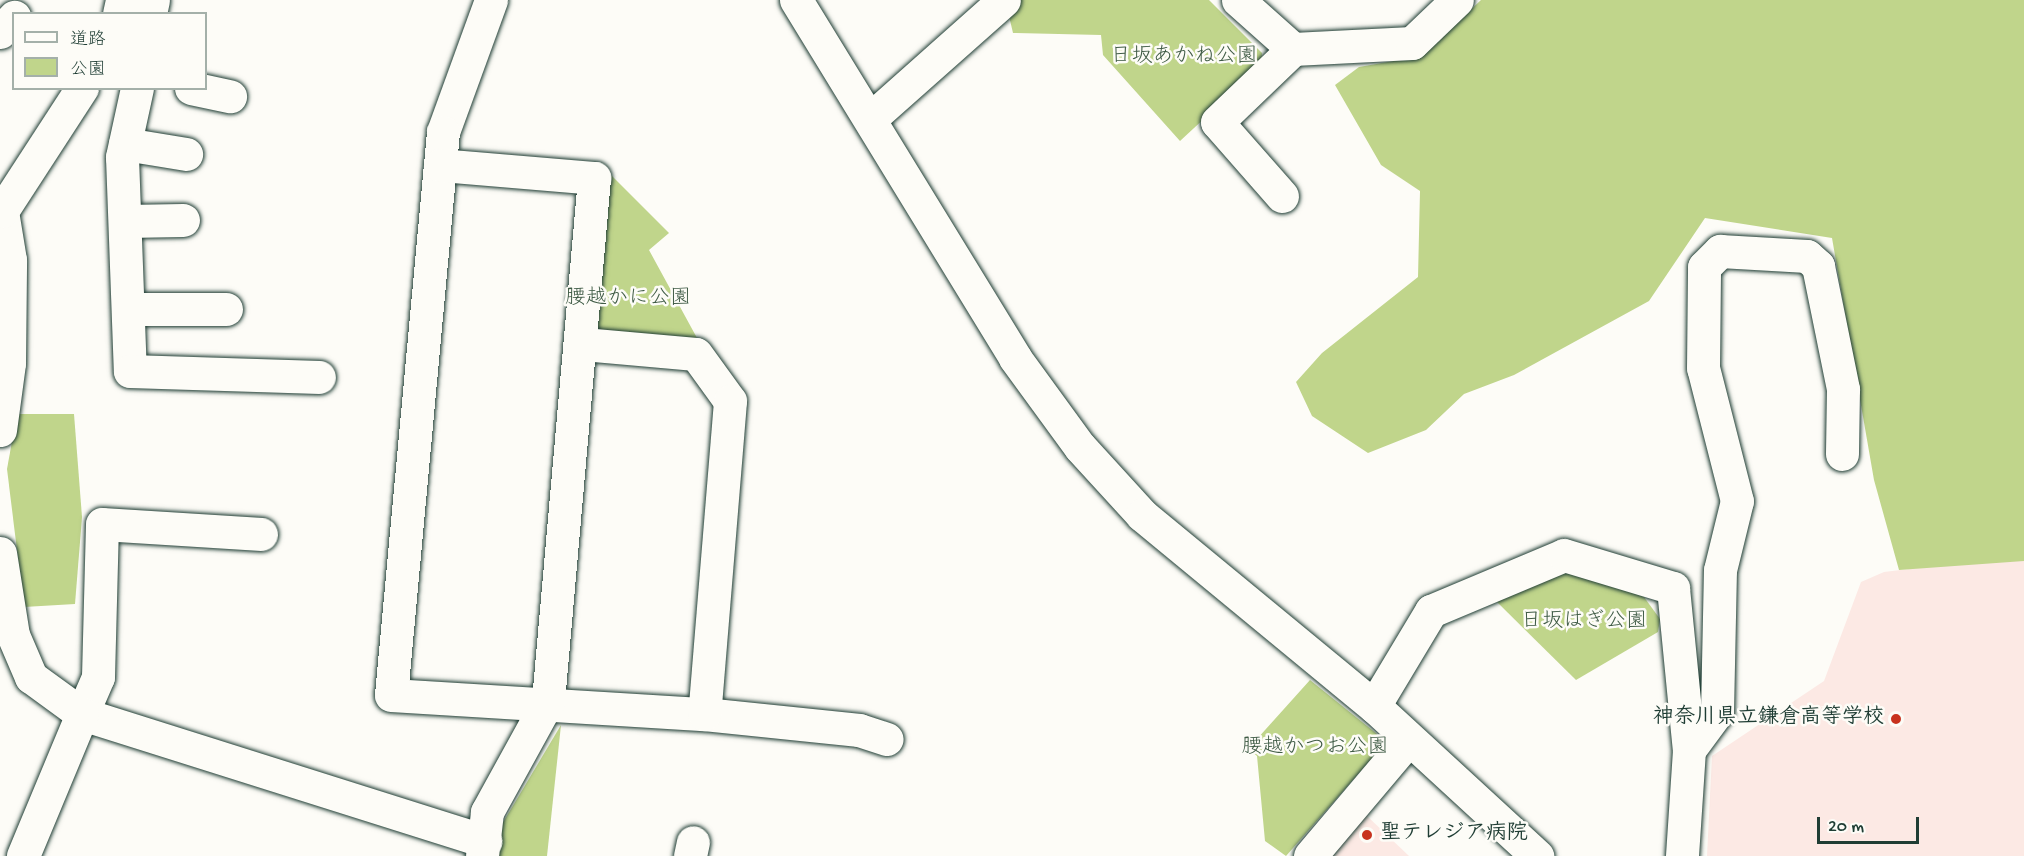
<!DOCTYPE html>
<meta charset="utf-8">
<style>
body{margin:0}
#map{position:relative;width:2024px;height:856px;overflow:hidden;background:#fdfcf7;font-family:"Gochi Hand","Klee One",sans-serif}
div>[style]{position:absolute}
.built>*{inset:0;background:#fce9e4}
.green>*{inset:0;background:#c0d58b}
.roads{filter:drop-shadow(0 0 2px #1f3d34) drop-shadow(0 0 2px #1f3d34)}
.minor>*{height:33px;margin:-16.5px;padding:0 16.5px;transform-origin:16.5px;border-radius:16.5px;background:#fdfcf7}
.dots>*{width:16px;height:16px;translate:-50% -50%;box-sizing:border-box;border:3px solid #fdfcf7;border-radius:50%}
span{translate:-50% -50%;white-space:nowrap;text-align:center;line-height:1.15;-webkit-text-stroke:5px #fdfcf7;paint-order:stroke}
.park-label{font-size:21px;color:#3f5b45}
.poi-label{font-size:21px;color:#1f3d34;font-weight:700}
.right{translate:-100% -50%;text-align:right}
.left{translate:0 -50%;text-align:left}
.legend{position:absolute;left:12px;top:12px;width:195px;height:78px;box-sizing:border-box;background:#fdfcf7;border:2px solid #a4b0a9;margin:0;padding:8px 10px;list-style:none;font-size:18px;color:#1f3d34}
.legend li{display:flex;align-items:center;gap:12px;height:30px}
.legend b{width:30px;border:2px solid #a4b0a9}
.scale{position:absolute;left:1817px;top:817px;width:102px;height:27px;box-sizing:border-box;border:3px solid #1f3d34;border-top:0;padding-left:8px;font-size:18px;line-height:21px;white-space:nowrap;color:#1f3d34;-webkit-text-stroke:4px #fdfcf7;paint-order:stroke}
</style>
<div id="map">
<div class="built">
<div style="clip-path:polygon(2024px 555px,2024px 856px,1707px 856px,1712px 756px,1824px 681px,1861px 582px,1884px 572px)"></div>
<div style="clip-path:polygon(1366px 815px,1409px 856px,1329px 856px)"></div>
</div>
<div class="green">
<div style="clip-path:polygon(1021px 0,1209px 0,1262px 53px,1261px 66px,1180px 141px,1103px 55px,1101px 35px,1013px 33px,1009px 16px)"></div>
<div style="clip-path:polygon(1481px 0,2024px 0,2024px 561px,1899px 570px,1874px 480px,1832px 238px,1705px 218px,1649px 301px,1514px 375px,1464px 394px,1426px 430px,1368px 453px,1312px 416px,1296px 382px,1322px 353px,1418px 277px,1420px 191px,1381px 165px,1335px 85px,1359px 67px,1422px 56px)"></div>
<div style="clip-path:polygon(605px 169px,669px 233px,649px 250px,703px 349px,605px 341px,584px 322px)"></div>
<div style="clip-path:polygon(17px 414px,74px 414px,82px 517px,75px 604px,24px 607px,7px 469px)"></div>
<div style="clip-path:polygon(1567px 567px,1644px 597px,1660px 619px,1658px 632px,1576px 680px,1496px 601px)"></div>
<div style="clip-path:polygon(1310px 680px,1377px 734px,1376px 743px,1374px 756px,1286px 856px,1265px 841px,1257px 756px,1248px 749px)"></div>
<div style="clip-path:polygon(561px 725px,547px 856px,498px 856px,502px 824px)"></div>
</div>
<div class="roads">
<div class="minor">
<div style="left:491px;top:0;width:140px;rotate:110deg"></div>
<div style="left:443px;top:132px;width:565px;rotate:95.28deg"></div>
<div style="left:391px;top:695px;width:314px;rotate:3.5deg"></div>
<div style="left:704px;top:714px;width:156px;rotate:5.9deg"></div>
<div style="left:859px;top:730px;width:29px;rotate:18deg"></div>
<div style="left:796px;top:0;width:420px;rotate:58.5deg"></div>
<div style="left:1015px;top:358px;width:110px;rotate:53.9deg"></div>
<div style="left:1080px;top:447px;width:92px;rotate:47.6deg"></div>
<div style="left:1142px;top:515px;width:301px;rotate:39.5deg"></div>
<div style="left:1374px;top:706px;width:222px;rotate:42.6deg"></div>
<div style="left:1238px;top:0;width:74px;rotate:41.7deg"></div>
<div style="left:119px;top:14px;width:14px;rotate:-78deg"></div>
<div style="left:150px;top:14px;width:14px;rotate:-78deg"></div>
<div style="left:0;top:32px;width:21px;rotate:-47deg"></div>
<div style="left:137px;top:88px;width:71px;rotate:102.3deg"></div>
<div style="left:122px;top:157px;width:214px;rotate:87.9deg"></div>
<div style="left:130px;top:371px;width:189px;rotate:1.8deg"></div>
<div style="left:191px;top:88px;width:40px;rotate:12deg"></div>
<div style="left:870px;top:119px;width:179px;rotate:-41.6deg"></div>
<div style="left:125px;top:144px;width:62px;rotate:9.3deg"></div>
<div style="left:440px;top:165px;width:155px;rotate:4.8deg"></div>
<div style="left:594px;top:178px;width:525px;rotate:95.03deg"></div>
<div style="left:548px;top:701px;width:127px;rotate:118.8deg"></div>
<div style="left:487px;top:812px;width:44px;rotate:96.5deg"></div>
<div style="left:1282px;top:196px;width:98px;rotate:-131.3deg"></div>
<div style="left:1217px;top:122px;width:105px;rotate:-43.8deg"></div>
<div style="left:1293px;top:49px;width:119px;rotate:-2.9deg"></div>
<div style="left:1412px;top:43px;width:62px;rotate:-43.7deg"></div>
<div style="left:125px;top:221px;width:58px;rotate:-1deg"></div>
<div style="left:128px;top:309px;width:98px"></div>
<div style="left:583px;top:344px;width:113px;rotate:5.1deg"></div>
<div style="left:696px;top:354px;width:58px;rotate:54.1deg"></div>
<div style="left:730px;top:401px;width:314px;rotate:94.7deg"></div>
<div style="left:0;top:430px;width:68px;rotate:-82.3deg"></div>
<div style="left:9px;top:363px;width:103px;rotate:-89.4deg"></div>
<div style="left:10px;top:260px;width:50px;rotate:-99.3deg"></div>
<div style="left:2px;top:211px;width:147px;rotate:-57deg"></div>
<div style="left:261px;top:534px;width:159px;rotate:-176.4deg"></div>
<div style="left:102px;top:524px;width:153px;rotate:91.5deg"></div>
<div style="left:98px;top:677px;width:40px;rotate:113.4deg"></div>
<div style="left:82px;top:714px;width:423px;rotate:17.5deg"></div>
<div style="left:0;top:553px;width:83px;rotate:81deg"></div>
<div style="left:13px;top:635px;width:46px;rotate:66.8deg"></div>
<div style="left:31px;top:677px;width:63px;rotate:36deg"></div>
<div style="left:82px;top:714px;width:154px;rotate:112.6deg"></div>
<div style="left:1374px;top:706px;width:111px;rotate:-59deg"></div>
<div style="left:1431px;top:611px;width:144px;rotate:-22.8deg"></div>
<div style="left:1564px;top:555px;width:114px;rotate:16.8deg"></div>
<div style="left:1673px;top:588px;width:163px;rotate:84.4deg"></div>
<div style="left:1689px;top:750px;width:106px;rotate:93.8deg"></div>
<div style="left:1689px;top:750px;width:47px;rotate:-53.6deg"></div>
<div style="left:1717px;top:712px;width:142px;rotate:-88.8deg"></div>
<div style="left:1720px;top:570px;width:71px;rotate:-76.2deg"></div>
<div style="left:1737px;top:501px;width:137px;rotate:-104.3deg"></div>
<div style="left:1703px;top:368px;width:101px;rotate:-89.4deg"></div>
<div style="left:1704px;top:267px;width:23px;rotate:-45deg"></div>
<div style="left:1720px;top:251px;width:87px;rotate:3.3deg"></div>
<div style="left:1807px;top:256px;width:15px;rotate:42deg"></div>
<div style="left:1818px;top:266px;width:126px;rotate:78.5deg"></div>
<div style="left:1843px;top:389px;width:65px;rotate:90.9deg"></div>
<div style="left:690px;top:856px;width:14px;rotate:-78deg"></div>
<div style="left:1310px;top:856px;width:152px;rotate:-49.8deg"></div>
</div>
</div>
<div class="dots">
<div style="left:1896px;top:719px;background:#c8321e"></div>
<div style="left:1367px;top:835px;background:#c8321e"></div>
</div>
<div class="park-label">
<span style="left:1184px;top:58px">日坂あかね公園</span>
<span style="left:628px;top:300px">腰越かに公園</span>
<span style="left:1584px;top:623px">日坂はぎ公園</span>
<span style="left:1315px;top:749px">腰越かつお公園</span>
</div>
<div class="poi-label">
<span class="right" style="left:1884px;top:719px">神奈川県立鎌倉高等学校</span>
<span class="left" style="left:1380px;top:835px">聖テレジア病院</span>
</div>
<ul class="legend">
<li><b style="height:8px;background:#fdfcf7"></b>道路</li>
<li><b style="height:16px;background:#c0d58b"></b>公園</li>
</ul>
<div class="scale">20 m</div>
</div>
